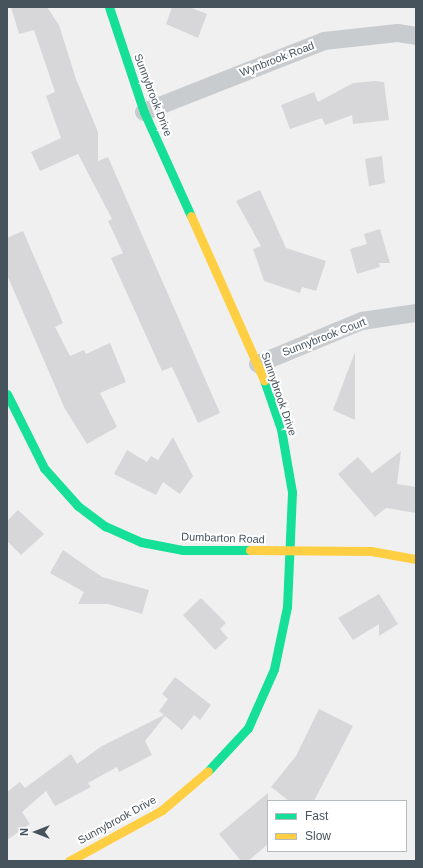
<!DOCTYPE html>
<style>
body{margin:0}
#map{position:relative;width:423px;height:868px;overflow:hidden;background:#f1f0f0;font-family:Helvetica,sans-serif}
div>[style]{position:absolute}
.building>*{inset:0;background:#d7d7d9}
.street>*{height:18px;margin:-9px;padding:0 9px;transform-origin:9px;border-radius:9px;background:#c9cccf}
.fast>*{height:9px;margin:-4.5px;padding:0 4.5px;transform-origin:4.5px;border-radius:4.5px;background:#16e098}
.slow>*{height:9px;margin:-4.5px;padding:0 4.5px;transform-origin:4.5px;border-radius:4.5px;background:#ffcf43}
span{translate:-50% -50%;white-space:nowrap;text-align:center;line-height:1.15;-webkit-text-stroke:4px #fff;paint-order:stroke}
.street-label{font-size:11px;color:#46535d}
.frame{position:absolute;inset:0;border:8px solid #46535d;pointer-events:none}
.legend{position:absolute;left:267px;top:800px;width:140px;height:52px;box-sizing:border-box;background:#fff;border:1px solid #b5babe;margin:0;padding:5px 7px;list-style:none;font-size:12px;color:#46535d}
.legend li{display:flex;align-items:center;gap:8px;height:20px}
.legend b{width:20px;border:1px solid #b5babe}
.north{position:absolute;left:16px;top:812px;width:40px;height:40px;-webkit-text-stroke:3px #fff;paint-order:stroke;rotate:270deg;font-size:11px;font-weight:700;line-height:16px;text-align:center;color:#46535d}
.north::after{content:'';display:block;margin:auto;width:14px;height:18px;background:#46535d;clip-path:polygon(50% 0,100% 100%,50% 72%,0 100%)}
</style>
<div id="map">
<div class="building">
<div style="clip-path:polygon(11px 7px,47px 7px,59px 25px,76px 79px,98px 132px,98px 161px,108px 157px,220px 413px,198px 423px,172px 367px,162px 371px,111px 258px,123px 253px,108px 221px,112px 219px,78px 154px,40px 171px,31px 152px,61px 138px,46px 96px,55px 92px,34px 30px,19px 34px)"></div>
<div style="clip-path:polygon(172px 7px,189px 7px,207px 14px,198px 38px,166px 24px)"></div>
<div style="clip-path:polygon(375px 81px,384px 82px,389px 120px,353px 124px,352px 115px,325px 125px,322px 118px,290px 129px,281px 105px,314px 92px,318px 102px,353px 83px)"></div>
<div style="clip-path:polygon(382px 156px,385px 183px,369px 186px,365px 159px)"></div>
<div style="clip-path:polygon(260px 190px,286px 248px,326px 261px,316px 291px,302px 287px,300px 293px,264px 281px,253px 249px,261px 246px,236px 201px)"></div>
<div style="clip-path:polygon(380px 229px,390px 263px,379px 263px,380px 267px,357px 274px,350px 249px,367px 244px,364px 234px)"></div>
<div style="clip-path:polygon(23px 231px,63px 323px,55px 327px,70px 356px,84px 350px,86px 354px,110px 343px,126px 382px,100px 393px,117px 427px,87px 444px,65px 409px,7px 275px,7px 238px)"></div>
<div style="clip-path:polygon(355px 352px,355px 420px,333px 410px)"></div>
<div style="clip-path:polygon(173px 437px,193px 476px,180px 494px,163px 482px,156px 495px,114px 474px,127px 450px,147px 462px,151px 456px,158px 460px)"></div>
<div style="clip-path:polygon(401px 451px,397px 484px,416px 487px,416px 513px,386px 508px,375px 517px,338px 474px,358px 457px,372px 473px)"></div>
<div style="clip-path:polygon(18px 510px,44px 534px,21px 555px,7px 541px,7px 521px)"></div>
<div style="clip-path:polygon(63px 550px,102px 577px,149px 590px,142px 614px,108px 604px,78px 604px,84px 592px,50px 573px)"></div>
<div style="clip-path:polygon(379px 594px,398px 624px,379px 636px,379px 624px,353px 640px,338px 618px)"></div>
<div style="clip-path:polygon(201px 598px,226px 623px,220px 629px,228px 638px,215px 650px,183px 615px)"></div>
<div style="clip-path:polygon(175px 677px,211px 705px,200px 720px,194px 715px,182px 730px,165px 716px,145px 741px,152px 755px,119px 772px,117px 767px,88px 783px,91px 787px,55px 806px,46px 791px,22px 812px,30px 824px,7px 840px,7px 792px,20px 782px,25px 788px,71px 754px,77px 764px,102px 746px,164px 715px,159px 711px,168px 699px,162px 694px)"></div>
<div style="clip-path:polygon(319px 709px,353px 726px,314px 801px,289px 801px,271px 787px,296px 756px)"></div>
<div style="clip-path:polygon(268px 793px,268px 844px,248px 861px,241px 861px,219px 834px)"></div>
</div>
<div class="street">
<div style="left:144px;top:112px;width:193px;rotate:-21.5deg"></div>
<div style="left:324px;top:41px;width:74px;rotate:-6.2deg"></div>
<div style="left:398px;top:33px;width:18px;rotate:9deg"></div>
<div style="left:258px;top:364px;width:113px;rotate:-22.5deg"></div>
<div style="left:362px;top:321px;width:55px;rotate:-8.4deg"></div>
</div>
<div class="fast">
<div style="left:109px;top:7px;width:111px;rotate:71.6deg"></div>
<div style="left:144px;top:112px;width:114px;rotate:65.7deg"></div>
<div style="left:7px;top:394px;width:83px;rotate:63.4deg"></div>
<div style="left:44px;top:468px;width:51px;rotate:48.2deg"></div>
<div style="left:78px;top:506px;width:34px;rotate:37deg"></div>
<div style="left:105px;top:526px;width:39px;rotate:24deg"></div>
<div style="left:141px;top:542px;width:43px;rotate:10.8deg"></div>
<div style="left:183px;top:550px;width:67px"></div>
<div style="left:208px;top:771px;width:59px;rotate:-47.1deg"></div>
<div style="left:248px;top:728px;width:64px;rotate:-66.2deg"></div>
<div style="left:274px;top:669px;width:63px;rotate:-78.2deg"></div>
<div style="left:287px;top:607px;width:115px;rotate:-87.5deg"></div>
<div style="left:292px;top:492px;width:64px;rotate:-99.9deg"></div>
<div style="left:281px;top:429px;width:52px;rotate:-109.1deg"></div>
</div>
<div class="slow">
<div style="left:191px;top:216px;width:180px;rotate:66deg"></div>
<div style="left:250px;top:550px;width:121px;rotate:0.5deg"></div>
<div style="left:371px;top:551px;width:46px;rotate:10.1deg"></div>
<div style="left:69px;top:861px;width:106px;rotate:-28.7deg"></div>
<div style="left:162px;top:810px;width:60px;rotate:-40.3deg"></div>
</div>
<div class="street-label">
<span style="left:277px;top:59px;rotate:-21deg">Wynbrook Road</span>
<span style="left:153px;top:95px;rotate:69deg">Sunnybrook Drive</span>
<span style="left:324px;top:337px;rotate:-21deg">Sunnybrook Court</span>
<span style="left:279px;top:394px;rotate:71deg">Sunnybrook Drive</span>
<span style="left:223px;top:538px;rotate:2deg">Dumbarton Road</span>
<span style="left:117px;top:820px;rotate:-29deg">Sunnybrook Drive</span>
</div>
<div class="frame"></div>
<ul class="legend">
<li><b style="height:5px;background:#16e098"></b>Fast</li>
<li><b style="height:5px;background:#ffcf43"></b>Slow</li>
</ul>
<div class="north">N</div>
</div>
